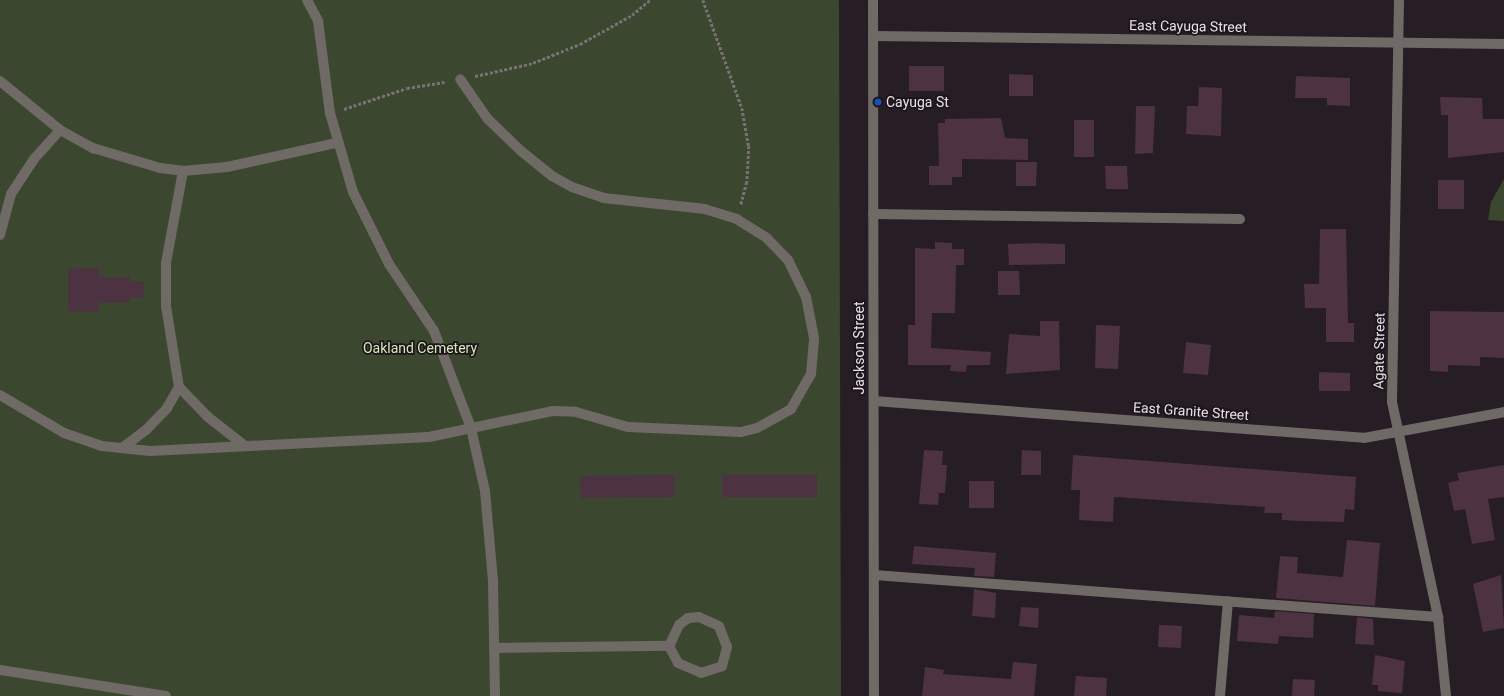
<!DOCTYPE html>
<style>
body{margin:0}
#map{position:relative;width:1504px;height:696px;overflow:hidden;background:#261d25;font-family:Roboto,sans-serif}
div>[style]{position:absolute}
.green>*{inset:0;background:#3b472f}
.building>*{inset:0;background:#4d3242}
.path>*{height:2.5px;margin-top:-1.25px;transform-origin:0;background:repeating-linear-gradient(90deg,#787178 0 3px,transparent 0 5px)}
.minor>*{height:10px;margin:-5px;padding:0 5px;transform-origin:5px;border-radius:5px;background:#706a67}
.dots>*{width:11px;height:11px;translate:-50% -50%;box-sizing:border-box;border:2px solid #1d141c;border-radius:50%}
span{translate:-50% -50%;white-space:nowrap;text-align:center;line-height:1.15;-webkit-text-stroke:3.5px #1d141c;paint-order:stroke}
.street-label{font-size:14px;color:#e8e2e8}
.poi-label{font-size:14px;color:#e8e2e8}
.left{translate:0 -50%;text-align:left}
.park-label{font-size:14px;color:#d1ecb7}
</style>
<div id="map">
<div class="green">
<div style="clip-path:polygon(0 0,839px 0,841px 696px,0 696px)"></div>
<div style="clip-path:polygon(1504px 179px,1504px 221px,1488px 220px,1491px 202px)"></div>
</div>
<div class="building">
<div style="clip-path:polygon(909px 66px,944px 66px,944px 91px,909px 91px)"></div>
<div style="clip-path:polygon(1009px 74px,1033px 75px,1033px 96px,1009px 96px)"></div>
<div style="clip-path:polygon(1296px 76px,1350px 78px,1350px 106px,1327px 105px,1327px 98px,1295px 98px)"></div>
<div style="clip-path:polygon(1199px 87px,1222px 88px,1221px 136px,1186px 134px,1187px 106px,1198px 106px)"></div>
<div style="clip-path:polygon(1440px 97px,1482px 98px,1483px 119px,1504px 119px,1504px 152px,1448px 158px,1448px 115px,1441px 115px)"></div>
<div style="clip-path:polygon(1136px 106px,1155px 106px,1153px 153px,1135px 154px)"></div>
<div style="clip-path:polygon(1001px 118px,1005px 138px,1028px 139px,1028px 160px,962px 159px,962px 177px,952px 177px,952px 185px,929px 185px,929px 166px,939px 166px,938px 123px,945px 123px,945px 119px)"></div>
<div style="clip-path:polygon(1074px 120px,1094px 120px,1094px 157px,1074px 157px)"></div>
<div style="clip-path:polygon(1016px 162px,1037px 162px,1036px 186px,1016px 186px)"></div>
<div style="clip-path:polygon(1105px 166px,1127px 166px,1128px 189px,1106px 189px)"></div>
<div style="clip-path:polygon(1438px 180px,1464px 180px,1464px 209px,1438px 209px)"></div>
<div style="clip-path:polygon(1320px 229px,1346px 229px,1348px 323px,1354px 323px,1354px 342px,1326px 342px,1326px 308px,1305px 308px,1304px 284px,1319px 284px)"></div>
<div style="clip-path:polygon(935px 242px,952px 243px,952px 249px,964px 249px,964px 265px,956px 265px,955px 313px,932px 313px,931px 348px,991px 352px,990px 365px,967px 365px,966px 372px,950px 371px,951px 365px,908px 365px,908px 325px,915px 325px,915px 248px,935px 249px)"></div>
<div style="clip-path:polygon(1035px 243px,1065px 244px,1065px 264px,1009px 265px,1008px 244px)"></div>
<div style="clip-path:polygon(99px 268px,99px 277px,130px 277px,130px 281px,144px 282px,144px 298px,130px 298px,130px 303px,98px 303px,98px 312px,68px 311px,68px 269px)"></div>
<div style="clip-path:polygon(998px 271px,1019px 271px,1020px 295px,998px 295px)"></div>
<div style="clip-path:polygon(1430px 311px,1504px 312px,1504px 358px,1480px 357px,1480px 366px,1448px 365px,1448px 372px,1430px 371px)"></div>
<div style="clip-path:polygon(1040px 321px,1059px 321px,1060px 370px,1006px 374px,1009px 334px,1040px 336px)"></div>
<div style="clip-path:polygon(1096px 325px,1120px 326px,1118px 369px,1095px 368px)"></div>
<div style="clip-path:polygon(1186px 342px,1211px 345px,1208px 375px,1183px 373px)"></div>
<div style="clip-path:polygon(1319px 372px,1350px 373px,1350px 391px,1319px 391px)"></div>
<div style="clip-path:polygon(924px 450px,943px 451px,942px 465px,947px 465px,945px 493px,939px 493px,938px 505px,919px 504px)"></div>
<div style="clip-path:polygon(1022px 450px,1041px 451px,1041px 475px,1021px 475px)"></div>
<div style="clip-path:polygon(1073px 455px,1356px 477px,1354px 510px,1345px 509px,1344px 522px,1300px 521px,1282px 520px,1282px 513px,1264px 513px,1265px 507px,1114px 497px,1113px 522px,1079px 520px,1080px 490px,1071px 490px)"></div>
<div style="clip-path:polygon(1504px 465px,1504px 497px,1488px 499px,1495px 540px,1472px 544px,1465px 509px,1454px 511px,1448px 483px,1459px 480px,1457px 473px)"></div>
<div style="clip-path:polygon(675px 475px,675px 497px,581px 498px,580px 476px)"></div>
<div style="clip-path:polygon(722px 475px,817px 475px,817px 497px,722px 497px)"></div>
<div style="clip-path:polygon(969px 481px,994px 481px,994px 508px,969px 508px)"></div>
<div style="clip-path:polygon(1347px 540px,1380px 543px,1375px 606px,1276px 598px,1280px 556px,1298px 557px,1297px 573px,1343px 577px)"></div>
<div style="clip-path:polygon(914px 546px,996px 553px,994px 577px,974px 576px,975px 568px,912px 564px)"></div>
<div style="clip-path:polygon(1501px 575px,1504px 628px,1483px 632px,1473px 584px)"></div>
<div style="clip-path:polygon(974px 589px,996px 593px,995px 618px,972px 616px)"></div>
<div style="clip-path:polygon(1021px 607px,1039px 608px,1038px 628px,1019px 626px)"></div>
<div style="clip-path:polygon(1275px 611px,1314px 614px,1313px 638px,1279px 636px,1278px 644px,1237px 641px,1239px 615px,1274px 618px)"></div>
<div style="clip-path:polygon(1357px 617px,1373px 619px,1374px 645px,1355px 644px)"></div>
<div style="clip-path:polygon(1159px 625px,1182px 626px,1181px 648px,1158px 647px)"></div>
<div style="clip-path:polygon(1375px 655px,1405px 661px,1402px 693px,1378px 691px,1378px 685px,1372px 685px)"></div>
<div style="clip-path:polygon(1013px 662px,1037px 664px,1034px 696px,922px 696px,925px 667px,944px 670px,943px 674px,1011px 679px)"></div>
<div style="clip-path:polygon(1076px 676px,1107px 678px,1106px 696px,1074px 696px)"></div>
<div style="clip-path:polygon(1293px 679px,1315px 680px,1314px 696px,1292px 696px)"></div>
</div>
<div class="path">
<div style="left:703px;top:0;width:115px;rotate:70.1deg"></div>
<div style="left:742px;top:108px;width:39px;rotate:80deg"></div>
<div style="left:749px;top:146px;width:36px;rotate:93deg"></div>
<div style="left:747px;top:182px;width:24px;rotate:105deg"></div>
<div style="left:475px;top:76px;width:59px;rotate:-12.6deg"></div>
<div style="left:533px;top:63px;width:51px;rotate:-22deg"></div>
<div style="left:580px;top:44px;width:60px;rotate:-29.1deg"></div>
<div style="left:632px;top:15px;width:23px;rotate:-40deg"></div>
<div style="left:344px;top:109px;width:66px;rotate:-18.4deg"></div>
<div style="left:407px;top:88px;width:38px;rotate:-9deg"></div>
</div>
<div class="minor">
<div style="left:307px;top:0;width:24px;rotate:62deg"></div>
<div style="left:318px;top:21px;width:93px;rotate:82.6deg"></div>
<div style="left:330px;top:113px;width:82px;rotate:73.8deg"></div>
<div style="left:353px;top:192px;width:80px;rotate:63.4deg"></div>
<div style="left:389px;top:264px;width:81px;rotate:56.1deg"></div>
<div style="left:434px;top:331px;width:104px;rotate:69.1deg"></div>
<div style="left:471px;top:428px;width:65px;rotate:77.5deg"></div>
<div style="left:485px;top:491px;width:90px;rotate:84.9deg"></div>
<div style="left:493px;top:581px;width:115px;rotate:89deg"></div>
<div style="left:873px;top:0;width:696px;rotate:89.92deg"></div>
<div style="left:1399px;top:0;width:402px;rotate:91deg"></div>
<div style="left:1392px;top:402px;width:220px;rotate:77.9deg"></div>
<div style="left:1438px;top:617px;width:79px;rotate:84.2deg"></div>
<div style="left:873px;top:36px;width:631px;rotate:0.73deg"></div>
<div style="left:0;top:81px;width:77px;rotate:39.2deg"></div>
<div style="left:60px;top:130px;width:38px;rotate:29deg"></div>
<div style="left:93px;top:148px;width:70px;rotate:16.6deg"></div>
<div style="left:160px;top:168px;width:23px;rotate:7deg"></div>
<div style="left:183px;top:171px;width:44px;rotate:-5.2deg"></div>
<div style="left:227px;top:167px;width:112px;rotate:-12.4deg"></div>
<div style="left:183px;top:171px;width:94px;rotate:100.5deg"></div>
<div style="left:166px;top:263px;width:43px;rotate:90deg"></div>
<div style="left:166px;top:306px;width:82px;rotate:80.9deg"></div>
<div style="left:179px;top:387px;width:42px;rotate:46deg"></div>
<div style="left:208px;top:417px;width:47px;rotate:38.1deg"></div>
<div style="left:873px;top:214px;width:367px;rotate:0.8deg"></div>
<div style="left:0;top:235px;width:42px;rotate:-75deg"></div>
<div style="left:11px;top:194px;width:42px;rotate:-56.7deg"></div>
<div style="left:34px;top:159px;width:39px;rotate:-48deg"></div>
<div style="left:0;top:395px;width:74px;rotate:30.7deg"></div>
<div style="left:64px;top:433px;width:40px;rotate:18.9deg"></div>
<div style="left:102px;top:446px;width:48px;rotate:5.9deg"></div>
<div style="left:150px;top:451px;width:279px;rotate:-2.9deg"></div>
<div style="left:429px;top:437px;width:126px;rotate:-11.9deg"></div>
<div style="left:552px;top:411px;width:24px;rotate:2deg"></div>
<div style="left:576px;top:412px;width:54px;rotate:16.1deg"></div>
<div style="left:628px;top:427px;width:113px;rotate:2.5deg"></div>
<div style="left:741px;top:432px;width:16px;rotate:-14deg"></div>
<div style="left:757px;top:428px;width:39px;rotate:-29deg"></div>
<div style="left:791px;top:409px;width:40px;rotate:-60.3deg"></div>
<div style="left:811px;top:374px;width:36px;rotate:-85deg"></div>
<div style="left:814px;top:338px;width:42px;rotate:-101deg"></div>
<div style="left:806px;top:297px;width:41px;rotate:-115.9deg"></div>
<div style="left:788px;top:260px;width:30px;rotate:-134deg"></div>
<div style="left:767px;top:238px;width:36px;rotate:-148deg"></div>
<div style="left:737px;top:219px;width:34px;rotate:-163deg"></div>
<div style="left:705px;top:209px;width:102px;rotate:-173.8deg"></div>
<div style="left:604px;top:198px;width:34px;rotate:-161deg"></div>
<div style="left:572px;top:187px;width:23px;rotate:-151deg"></div>
<div style="left:552px;top:176px;width:40px;rotate:-141deg"></div>
<div style="left:521px;top:151px;width:47px;rotate:-135.9deg"></div>
<div style="left:487px;top:118px;width:47px;rotate:-124.7deg"></div>
<div style="left:874px;top:401px;width:491px;rotate:4.3deg"></div>
<div style="left:1364px;top:438px;width:142px;rotate:-10.5deg"></div>
<div style="left:122px;top:448px;width:30px;rotate:-37deg"></div>
<div style="left:146px;top:430px;width:30px;rotate:-46deg"></div>
<div style="left:167px;top:408px;width:24px;rotate:-60deg"></div>
<div style="left:874px;top:575px;width:566px;rotate:4.26deg"></div>
<div style="left:494px;top:648px;width:175px;rotate:-0.7deg"></div>
<div style="left:669px;top:646px;width:19px;rotate:62deg"></div>
<div style="left:678px;top:663px;width:25px;rotate:23deg"></div>
<div style="left:701px;top:673px;width:22px;rotate:-18deg"></div>
<div style="left:722px;top:666px;width:20px;rotate:-75deg"></div>
<div style="left:727px;top:647px;width:22px;rotate:-111deg"></div>
<div style="left:719px;top:626px;width:22px;rotate:-156deg"></div>
<div style="left:699px;top:617px;width:11px;rotate:175deg"></div>
<div style="left:688px;top:618px;width:11px;rotate:142deg"></div>
<div style="left:679px;top:625px;width:23px;rotate:115deg"></div>
<div style="left:0;top:670px;width:168px;rotate:8.9deg"></div>
<div style="left:1220px;top:696px;width:95px;rotate:-85.2deg"></div>
</div>
<div class="dots">
<div style="left:878px;top:102px;background:#1a4fb4"></div>
</div>
<div class="street-label">
<span style="left:1188px;top:26px;rotate:1deg">East Cayuga Street</span>
<span style="left:859px;top:348px;rotate:-90deg">Jackson Street</span>
<span style="left:1379px;top:351px;rotate:-89deg">Agate Street</span>
<span style="left:1191px;top:411px;rotate:4deg">East Granite Street</span>
</div>
<div class="poi-label">
<span class="left" style="left:886px;top:102px">Cayuga St</span>
</div>
<div class="park-label">
<span style="left:420px;top:348px">Oakland Cemetery</span>
</div>
</div>
